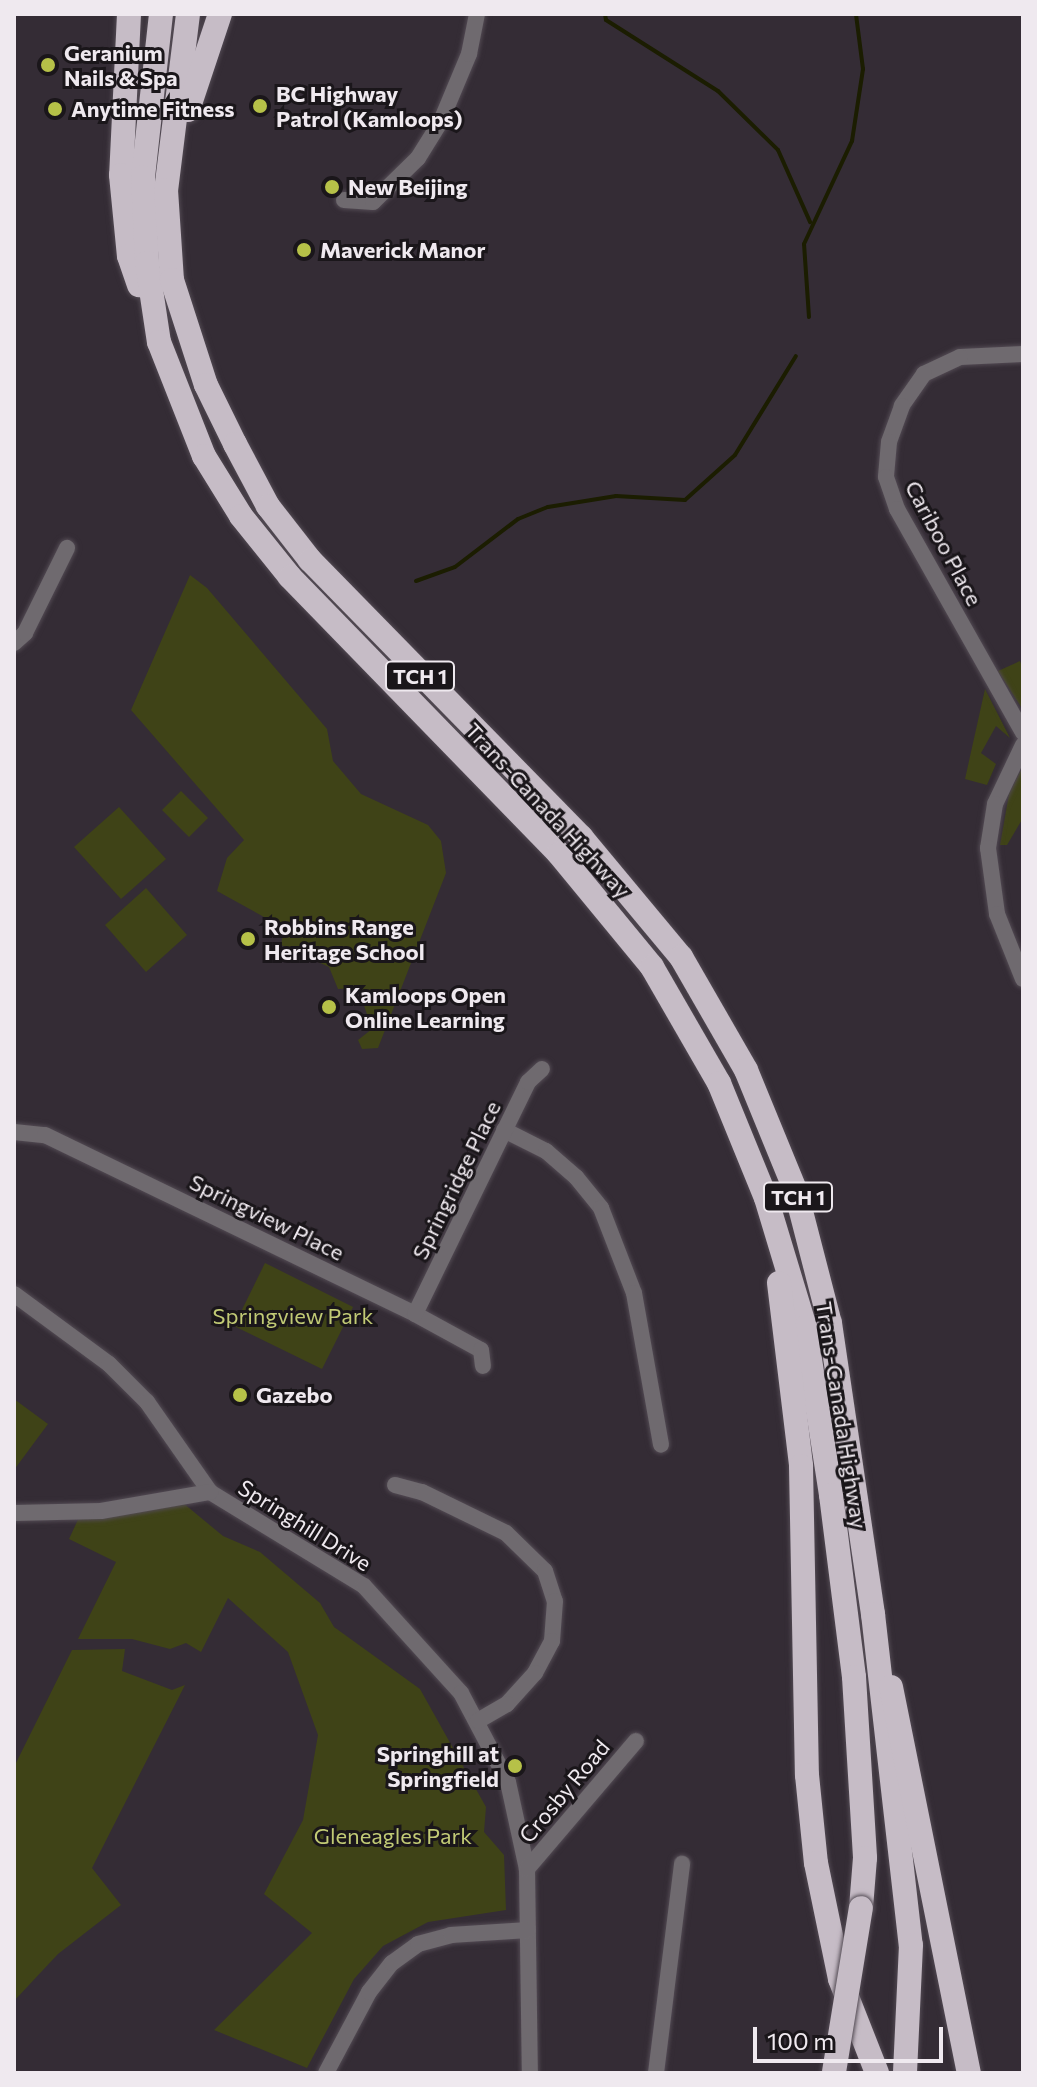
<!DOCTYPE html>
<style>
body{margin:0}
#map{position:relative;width:1037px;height:2087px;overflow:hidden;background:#342c35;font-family:Commissioner,sans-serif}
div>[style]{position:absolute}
.green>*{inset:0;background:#3f4317}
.stream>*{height:4px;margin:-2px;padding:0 2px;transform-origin:2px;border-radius:2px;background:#1b1d01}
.roads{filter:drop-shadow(0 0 2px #524a53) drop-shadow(0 0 2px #524a53)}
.minor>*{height:16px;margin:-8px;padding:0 8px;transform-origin:8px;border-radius:8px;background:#6f6a6f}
.highway>*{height:24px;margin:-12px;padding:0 12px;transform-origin:12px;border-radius:12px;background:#c6bcc6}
.bridges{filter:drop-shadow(0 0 2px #524a53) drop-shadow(0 0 2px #524a53)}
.highway-bridge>*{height:24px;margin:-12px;padding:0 12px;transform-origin:12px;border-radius:12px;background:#c6bcc6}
.dots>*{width:22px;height:22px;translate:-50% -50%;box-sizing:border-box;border:4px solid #1a161a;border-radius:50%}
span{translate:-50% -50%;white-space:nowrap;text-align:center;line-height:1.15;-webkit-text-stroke:6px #1a161a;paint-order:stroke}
.shield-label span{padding:2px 6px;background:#1a161a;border:2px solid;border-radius:6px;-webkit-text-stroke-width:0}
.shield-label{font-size:20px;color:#efe9ef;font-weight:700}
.poi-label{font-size:22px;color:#efe9ef;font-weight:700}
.left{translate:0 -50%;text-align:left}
.right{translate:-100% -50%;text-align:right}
.street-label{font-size:22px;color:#efe9ef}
.park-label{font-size:22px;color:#c1ca75}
.frame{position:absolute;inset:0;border:16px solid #efe9ef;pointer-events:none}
.scale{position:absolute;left:753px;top:2027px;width:190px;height:36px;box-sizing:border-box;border:4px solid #efe9ef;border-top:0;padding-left:10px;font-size:24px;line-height:28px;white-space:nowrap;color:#efe9ef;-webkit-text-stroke:6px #1a161a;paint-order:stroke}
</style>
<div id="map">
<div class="green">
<div style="clip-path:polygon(190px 575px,207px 588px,327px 729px,333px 761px,361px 794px,428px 825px,441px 841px,446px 873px,378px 1048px,362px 1049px,358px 1040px,372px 1029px,358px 988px,338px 989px,329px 967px,281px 945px,284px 928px,217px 891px,227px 858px,244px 840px,131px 710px)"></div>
<div style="clip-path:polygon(1020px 661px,1023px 670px,1023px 710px,998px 671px)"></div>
<div style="clip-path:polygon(985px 689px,1010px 738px,996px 726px,981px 753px,996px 764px,987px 785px,965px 779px)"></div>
<div style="clip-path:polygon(1023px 766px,1023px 818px,1007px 845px,1000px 845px,1009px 794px)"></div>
<div style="clip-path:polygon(181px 791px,208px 818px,189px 837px,162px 810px)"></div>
<div style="clip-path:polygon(119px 807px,166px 859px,121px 899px,74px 847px)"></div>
<div style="clip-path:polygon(146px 888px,187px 935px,146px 972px,105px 925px)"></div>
<div style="clip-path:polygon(265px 1263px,353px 1307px,322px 1369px,234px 1326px)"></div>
<div style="clip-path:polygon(14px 1399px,48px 1424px,14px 1470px)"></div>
<div style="clip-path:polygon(177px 1498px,223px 1536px,260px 1552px,320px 1603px,334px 1627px,420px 1689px,486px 1807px,484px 1832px,504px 1855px,506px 1910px,428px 1922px,383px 1946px,354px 1979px,307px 2068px,214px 2030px,312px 1933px,264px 1894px,303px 1820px,318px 1735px,288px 1652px,228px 1598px,201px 1652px,186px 1643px,170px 1649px,132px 1639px,78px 1639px,116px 1562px,69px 1539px,82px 1511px)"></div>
<div style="clip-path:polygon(125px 1649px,122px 1671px,172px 1690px,185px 1685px,92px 1868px,121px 1905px,58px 1954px,14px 2001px,14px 1767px,72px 1650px)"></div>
</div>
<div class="stream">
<div style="left:605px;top:14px;width:6px;rotate:81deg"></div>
<div style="left:606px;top:20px;width:133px;rotate:32.4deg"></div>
<div style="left:718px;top:91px;width:84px;rotate:44.5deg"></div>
<div style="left:778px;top:150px;width:79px;rotate:66deg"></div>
<div style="left:809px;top:317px;width:73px;rotate:-93.9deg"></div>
<div style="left:804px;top:244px;width:114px;rotate:-65deg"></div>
<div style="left:852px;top:141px;width:73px;rotate:-81.3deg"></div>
<div style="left:863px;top:69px;width:55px;rotate:-97.3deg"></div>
<div style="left:416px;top:581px;width:41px;rotate:-19.7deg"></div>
<div style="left:455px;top:567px;width:79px;rotate:-37.3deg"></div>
<div style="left:518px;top:519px;width:32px;rotate:-22deg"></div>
<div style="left:548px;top:507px;width:69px;rotate:-9.2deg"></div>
<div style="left:616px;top:496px;width:69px;rotate:3.3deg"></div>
<div style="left:685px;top:500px;width:67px;rotate:-42deg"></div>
<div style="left:735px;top:455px;width:116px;rotate:-58.4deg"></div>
</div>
<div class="roads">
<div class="minor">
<div style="left:344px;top:200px;width:29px;rotate:4deg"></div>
<div style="left:373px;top:202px;width:63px;rotate:-44.4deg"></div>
<div style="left:418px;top:158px;width:44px;rotate:-58.1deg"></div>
<div style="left:441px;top:121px;width:73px;rotate:-67.3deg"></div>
<div style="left:469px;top:54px;width:41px;rotate:-78.7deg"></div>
<div style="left:1023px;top:354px;width:63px;rotate:177.3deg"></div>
<div style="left:960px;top:357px;width:40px;rotate:155deg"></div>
<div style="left:924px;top:374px;width:39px;rotate:125deg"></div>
<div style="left:902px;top:406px;width:38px;rotate:110deg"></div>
<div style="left:889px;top:442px;width:35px;rotate:95deg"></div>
<div style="left:886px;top:477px;width:34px;rotate:71deg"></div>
<div style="left:897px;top:509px;width:257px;rotate:60.6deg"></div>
<div style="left:14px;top:643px;width:15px;rotate:-42deg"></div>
<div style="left:25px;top:633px;width:95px;rotate:-63.7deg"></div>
<div style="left:1023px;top:745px;width:65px;rotate:115.4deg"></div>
<div style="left:995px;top:804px;width:45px;rotate:99deg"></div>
<div style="left:988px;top:848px;width:67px;rotate:82.2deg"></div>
<div style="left:997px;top:914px;width:70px;rotate:68.2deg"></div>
<div style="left:504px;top:1130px;width:47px;rotate:26.6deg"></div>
<div style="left:546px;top:1151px;width:40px;rotate:41deg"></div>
<div style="left:576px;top:1177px;width:40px;rotate:51deg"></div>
<div style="left:601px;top:1208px;width:91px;rotate:68.8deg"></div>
<div style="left:634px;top:1293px;width:154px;rotate:79.9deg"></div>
<div style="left:14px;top:1132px;width:31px;rotate:6deg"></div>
<div style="left:45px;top:1135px;width:411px;rotate:25.8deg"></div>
<div style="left:415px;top:1314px;width:75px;rotate:28.6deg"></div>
<div style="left:481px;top:1350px;width:16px;rotate:83deg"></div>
<div style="left:14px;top:1294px;width:118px;rotate:36.4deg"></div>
<div style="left:109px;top:1364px;width:54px;rotate:45deg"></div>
<div style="left:147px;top:1402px;width:110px;rotate:55deg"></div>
<div style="left:210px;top:1492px;width:180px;rotate:31.4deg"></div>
<div style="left:364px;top:1586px;width:144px;rotate:47.8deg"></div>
<div style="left:461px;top:1693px;width:101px;rotate:62.2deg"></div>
<div style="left:508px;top:1782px;width:89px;rotate:77.7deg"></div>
<div style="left:527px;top:1869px;width:204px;rotate:89.2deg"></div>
<div style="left:415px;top:1314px;width:258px;rotate:-64deg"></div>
<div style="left:528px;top:1082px;width:19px;rotate:-43deg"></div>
<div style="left:395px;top:1485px;width:28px;rotate:15deg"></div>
<div style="left:422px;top:1492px;width:93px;rotate:26deg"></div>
<div style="left:506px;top:1533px;width:54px;rotate:44.3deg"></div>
<div style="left:545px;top:1571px;width:32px;rotate:72deg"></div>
<div style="left:555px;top:1601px;width:40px;rotate:94.3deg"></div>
<div style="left:552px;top:1641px;width:36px;rotate:118deg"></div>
<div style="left:535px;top:1673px;width:42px;rotate:132.1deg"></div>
<div style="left:507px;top:1704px;width:34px;rotate:150deg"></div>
<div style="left:14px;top:1513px;width:87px;rotate:-1.3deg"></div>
<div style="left:101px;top:1511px;width:111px;rotate:-9.9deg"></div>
<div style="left:527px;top:1869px;width:168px;rotate:-49.6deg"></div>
<div style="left:326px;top:2073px;width:92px;rotate:-62deg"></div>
<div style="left:369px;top:1992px;width:37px;rotate:-52deg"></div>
<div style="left:392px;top:1963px;width:32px;rotate:-36deg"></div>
<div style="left:418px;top:1944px;width:34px;rotate:-15deg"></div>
<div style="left:451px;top:1935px;width:77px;rotate:-3.7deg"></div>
<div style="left:656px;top:2073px;width:211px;rotate:-82.9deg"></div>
</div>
<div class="highway">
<div style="left:129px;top:14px;width:161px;rotate:92.8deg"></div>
<div style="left:121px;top:175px;width:81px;rotate:84.4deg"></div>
<div style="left:129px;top:256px;width:31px;rotate:71deg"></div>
<div style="left:161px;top:14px;width:164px;rotate:96.3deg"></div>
<div style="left:143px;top:177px;width:86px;rotate:87.3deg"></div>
<div style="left:147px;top:263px;width:80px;rotate:81.4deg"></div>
<div style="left:159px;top:342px;width:123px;rotate:68.5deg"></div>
<div style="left:204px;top:456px;width:70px;rotate:58.3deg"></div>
<div style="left:241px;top:516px;width:78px;rotate:51.2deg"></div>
<div style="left:290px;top:577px;width:386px;rotate:45.8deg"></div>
<div style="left:559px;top:854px;width:146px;rotate:50.5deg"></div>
<div style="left:652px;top:967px;width:134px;rotate:60deg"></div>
<div style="left:719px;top:1083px;width:124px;rotate:67.8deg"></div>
<div style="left:766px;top:1198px;width:135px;rotate:73.2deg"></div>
<div style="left:805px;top:1327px;width:170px;rotate:81.2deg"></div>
<div style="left:831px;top:1495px;width:183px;rotate:82.8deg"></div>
<div style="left:854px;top:1677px;width:181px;rotate:86.5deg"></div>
<div style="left:865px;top:1858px;width:50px;rotate:94.6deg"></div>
<div style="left:188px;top:14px;width:177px;rotate:97.1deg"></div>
<div style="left:166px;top:190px;width:90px;rotate:86.2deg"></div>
<div style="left:172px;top:280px;width:110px;rotate:72.1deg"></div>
<div style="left:206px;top:385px;width:66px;rotate:63.8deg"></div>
<div style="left:235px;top:444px;width:70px;rotate:62deg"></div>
<div style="left:268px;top:506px;width:68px;rotate:52.1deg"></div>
<div style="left:310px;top:560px;width:388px;rotate:45.6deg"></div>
<div style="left:581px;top:837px;width:156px;rotate:50.2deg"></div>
<div style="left:681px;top:957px;width:130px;rotate:60.1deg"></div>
<div style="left:746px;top:1070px;width:132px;rotate:67.7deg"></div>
<div style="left:796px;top:1192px;width:135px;rotate:75.5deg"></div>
<div style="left:830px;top:1323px;width:294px;rotate:81.6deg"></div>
<div style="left:873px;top:1614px;width:333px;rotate:83.5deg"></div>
<div style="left:911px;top:1945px;width:128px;rotate:92.7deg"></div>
<div style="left:188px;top:110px;width:101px;rotate:-71.6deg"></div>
<div style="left:779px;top:1283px;width:184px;rotate:83.1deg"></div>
<div style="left:801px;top:1466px;width:309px;rotate:88.9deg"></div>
<div style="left:807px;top:1775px;width:88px;rotate:84.2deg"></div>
<div style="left:816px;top:1863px;width:118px;rotate:78.3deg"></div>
<div style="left:840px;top:1979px;width:101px;rotate:68.5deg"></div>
<div style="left:891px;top:1687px;width:394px;rotate:78.6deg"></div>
</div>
</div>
<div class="bridges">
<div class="highway-bridge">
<div style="left:834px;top:2072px;width:166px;rotate:-80.7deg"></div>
</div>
</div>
<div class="dots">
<div style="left:48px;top:65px;background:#b6c148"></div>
<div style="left:260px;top:106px;background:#b6c148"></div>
<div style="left:55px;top:109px;background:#b6c148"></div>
<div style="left:332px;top:187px;background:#b6c148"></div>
<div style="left:304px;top:250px;background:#b6c148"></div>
<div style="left:248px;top:939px;background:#b6c148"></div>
<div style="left:329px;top:1007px;background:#b6c148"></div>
<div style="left:240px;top:1395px;background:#b6c148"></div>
<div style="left:515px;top:1766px;background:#b6c148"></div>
</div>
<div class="shield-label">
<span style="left:420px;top:676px">TCH 1</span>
<span style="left:798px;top:1197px">TCH 1</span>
</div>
<div class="poi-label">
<span class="left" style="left:64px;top:65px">Geranium<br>Nails &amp; Spa</span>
<span class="left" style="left:276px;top:106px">BC Highway<br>Patrol (Kamloops)</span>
<span class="left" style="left:71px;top:109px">Anytime Fitness</span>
<span class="left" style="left:348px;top:187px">New Beijing</span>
<span class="left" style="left:320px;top:250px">Maverick Manor</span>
<span class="left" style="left:264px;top:939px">Robbins Range<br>Heritage School</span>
<span class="left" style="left:345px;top:1007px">Kamloops Open<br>Online Learning</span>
<span class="left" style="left:256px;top:1395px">Gazebo</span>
<span class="right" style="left:499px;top:1766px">Springhill at<br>Springfield</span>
</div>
<div class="street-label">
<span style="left:944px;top:543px;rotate:62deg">Cariboo Place</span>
<span style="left:548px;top:810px;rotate:47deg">Trans-Canada Highway</span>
<span style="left:456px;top:1180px;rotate:-64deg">Springridge Place</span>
<span style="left:267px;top:1217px;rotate:26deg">Springview Place</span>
<span style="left:842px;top:1415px;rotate:81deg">Trans-Canada Highway</span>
<span style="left:305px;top:1525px;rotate:32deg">Springhill Drive</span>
<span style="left:564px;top:1791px;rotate:-50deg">Crosby Road</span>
</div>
<div class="park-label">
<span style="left:293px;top:1316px">Springview Park</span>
<span style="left:393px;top:1836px">Gleneagles Park</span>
</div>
<div class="frame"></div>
<div class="scale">100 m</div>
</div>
